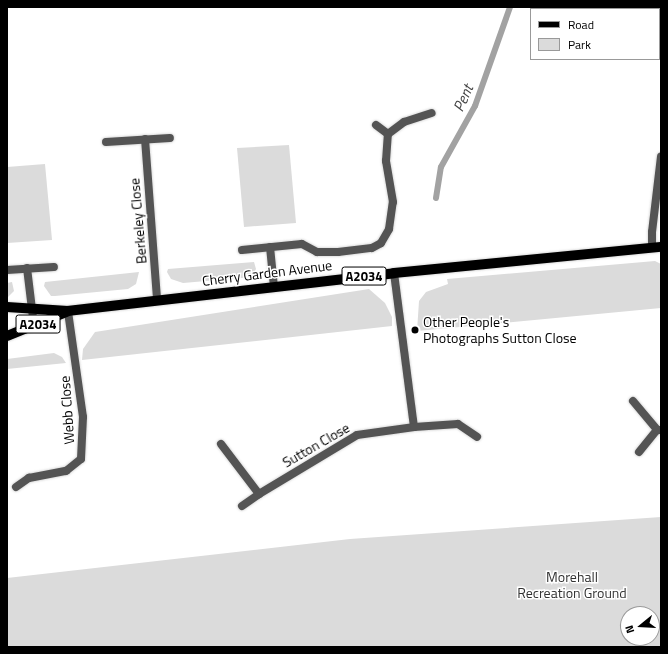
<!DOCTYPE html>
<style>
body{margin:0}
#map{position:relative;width:668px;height:654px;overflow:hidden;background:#fff;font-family:"Titillium Web",sans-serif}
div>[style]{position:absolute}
.green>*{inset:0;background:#dbdbdb}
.stream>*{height:6px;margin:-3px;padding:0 3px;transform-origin:3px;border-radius:3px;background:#a2a2a2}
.roads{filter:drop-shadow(0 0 1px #dbdbdb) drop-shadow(0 0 1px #dbdbdb)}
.street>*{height:8px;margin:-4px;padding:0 4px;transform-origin:4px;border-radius:4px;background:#545454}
.primary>*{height:10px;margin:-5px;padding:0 5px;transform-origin:5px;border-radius:5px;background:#000}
.dots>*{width:11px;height:11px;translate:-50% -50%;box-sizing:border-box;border:2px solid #fff;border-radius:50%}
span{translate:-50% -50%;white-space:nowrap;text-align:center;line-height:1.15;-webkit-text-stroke:3px #fff;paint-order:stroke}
.shield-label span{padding:1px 3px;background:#fff;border:1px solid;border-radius:3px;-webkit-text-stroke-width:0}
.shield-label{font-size:13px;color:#000;font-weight:700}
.street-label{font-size:14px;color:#000}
.poi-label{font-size:14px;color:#000}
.left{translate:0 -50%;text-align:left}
.park-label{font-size:14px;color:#323232}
.water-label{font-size:15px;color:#434343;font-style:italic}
.frame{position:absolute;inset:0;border:8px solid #000;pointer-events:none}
.legend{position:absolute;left:530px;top:8px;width:130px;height:52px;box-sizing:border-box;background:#fff;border:1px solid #999;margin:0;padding:5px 7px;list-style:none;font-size:12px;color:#000}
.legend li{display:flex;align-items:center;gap:8px;height:20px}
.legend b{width:20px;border:1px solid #999}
.north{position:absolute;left:620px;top:606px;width:40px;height:40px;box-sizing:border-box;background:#fff;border:1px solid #999;border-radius:50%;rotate:252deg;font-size:11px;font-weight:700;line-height:16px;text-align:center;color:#000}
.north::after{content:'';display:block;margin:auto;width:14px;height:18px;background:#000;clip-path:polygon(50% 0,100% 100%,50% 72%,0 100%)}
</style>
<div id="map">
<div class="green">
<div style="clip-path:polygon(289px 145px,296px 223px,244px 227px,237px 148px)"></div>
<div style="clip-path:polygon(45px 164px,52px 240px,7px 243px,7px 167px)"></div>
<div style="clip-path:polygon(655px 261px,661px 264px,661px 308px,417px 331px,419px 301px,426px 292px,448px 284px,447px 279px)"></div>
<div style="clip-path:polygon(254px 262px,256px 269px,252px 277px,183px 283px,171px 279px,167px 272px,168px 269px)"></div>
<div style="clip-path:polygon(139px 272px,136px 284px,128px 289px,55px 296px,51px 296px,44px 286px,45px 282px)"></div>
<div style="clip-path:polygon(12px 282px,14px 291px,7px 298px,7px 283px)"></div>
<div style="clip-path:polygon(369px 289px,385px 303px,392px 317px,392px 326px,82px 360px,83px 349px,95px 332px)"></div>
<div style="clip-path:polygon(54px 353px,62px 357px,66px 363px,7px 369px,7px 359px)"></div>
<div style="clip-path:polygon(evenodd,661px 517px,661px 647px,7px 647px,7px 578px,350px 539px,661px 517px,628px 614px,652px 614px,652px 638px,628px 638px,628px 614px)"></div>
</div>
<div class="stream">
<div style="left:436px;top:198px;width:31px;rotate:-81deg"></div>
<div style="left:441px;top:167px;width:70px;rotate:-60.9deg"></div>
<div style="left:475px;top:106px;width:105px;rotate:-70.5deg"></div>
</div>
<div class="roads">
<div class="street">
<div style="left:376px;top:125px;width:15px;rotate:37deg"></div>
<div style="left:388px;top:134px;width:20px;rotate:-37deg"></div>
<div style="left:404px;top:122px;width:29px;rotate:-18deg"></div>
<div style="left:145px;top:139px;width:161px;rotate:85.7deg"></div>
<div style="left:106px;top:142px;width:64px;rotate:-3.6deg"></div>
<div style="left:270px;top:247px;width:40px;rotate:84.3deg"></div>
<div style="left:652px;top:248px;width:16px;rotate:-90deg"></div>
<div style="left:652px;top:232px;width:76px;rotate:-83.2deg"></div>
<div style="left:242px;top:250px;width:60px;rotate:-5.7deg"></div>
<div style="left:302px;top:244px;width:17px;rotate:28deg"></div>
<div style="left:317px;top:252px;width:21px"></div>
<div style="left:338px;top:252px;width:34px;rotate:-7deg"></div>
<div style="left:372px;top:248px;width:10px;rotate:-29deg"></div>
<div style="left:381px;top:243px;width:16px;rotate:-60deg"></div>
<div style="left:389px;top:229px;width:27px;rotate:-82deg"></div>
<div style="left:393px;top:202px;width:42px;rotate:-99.7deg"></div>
<div style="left:386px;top:161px;width:27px;rotate:-86deg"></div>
<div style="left:27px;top:268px;width:58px;rotate:83.1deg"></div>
<div style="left:7px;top:270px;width:47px;rotate:-3.7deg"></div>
<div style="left:394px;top:273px;width:155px;rotate:82.6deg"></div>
<div style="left:633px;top:401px;width:38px;rotate:50deg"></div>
<div style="left:221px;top:444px;width:63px;rotate:52.8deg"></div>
<div style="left:259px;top:494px;width:114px;rotate:-31deg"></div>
<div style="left:357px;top:435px;width:58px;rotate:-8deg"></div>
<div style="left:414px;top:427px;width:44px;rotate:-3.9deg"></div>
<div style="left:458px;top:424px;width:23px;rotate:34deg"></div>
<div style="left:639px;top:452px;width:28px;rotate:-51deg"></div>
<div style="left:657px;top:430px;width:4px"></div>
<div style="left:16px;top:487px;width:16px;rotate:-35deg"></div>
<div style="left:29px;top:478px;width:38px;rotate:-11deg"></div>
<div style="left:66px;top:471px;width:19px;rotate:-39deg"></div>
<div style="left:81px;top:459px;width:42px;rotate:-87.3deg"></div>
<div style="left:83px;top:417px;width:107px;rotate:-98.1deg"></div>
<div style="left:242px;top:506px;width:21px;rotate:-35deg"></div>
</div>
<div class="primary">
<div style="left:7px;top:307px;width:61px;rotate:3.8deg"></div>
<div style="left:68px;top:311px;width:328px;rotate:-6.6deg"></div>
<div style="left:394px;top:273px;width:268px;rotate:-5.6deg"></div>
<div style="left:7px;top:336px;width:64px;rotate:-22.1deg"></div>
</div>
</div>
<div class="dots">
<div style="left:415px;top:330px;background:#000"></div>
</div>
<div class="shield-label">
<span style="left:364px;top:276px">A2034</span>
<span style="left:38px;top:324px">A2034</span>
</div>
<div class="street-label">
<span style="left:138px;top:221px;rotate:-95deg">Berkeley Close</span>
<span style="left:267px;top:273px;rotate:-7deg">Cherry Garden Avenue</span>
<span style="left:67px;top:410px;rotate:-94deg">Webb Close</span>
<span style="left:316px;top:445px;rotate:-30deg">Sutton Close</span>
</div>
<div class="poi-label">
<span class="left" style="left:423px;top:330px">Other People's<br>Photographs Sutton Close</span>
</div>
<div class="park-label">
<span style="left:572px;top:585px">Morehall<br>Recreation Ground</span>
</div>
<div class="water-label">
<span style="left:463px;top:98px;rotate:-66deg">Pent</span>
</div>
<div class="frame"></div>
<ul class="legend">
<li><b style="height:5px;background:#000"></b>Road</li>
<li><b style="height:11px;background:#dbdbdb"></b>Park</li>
</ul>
<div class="north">N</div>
</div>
